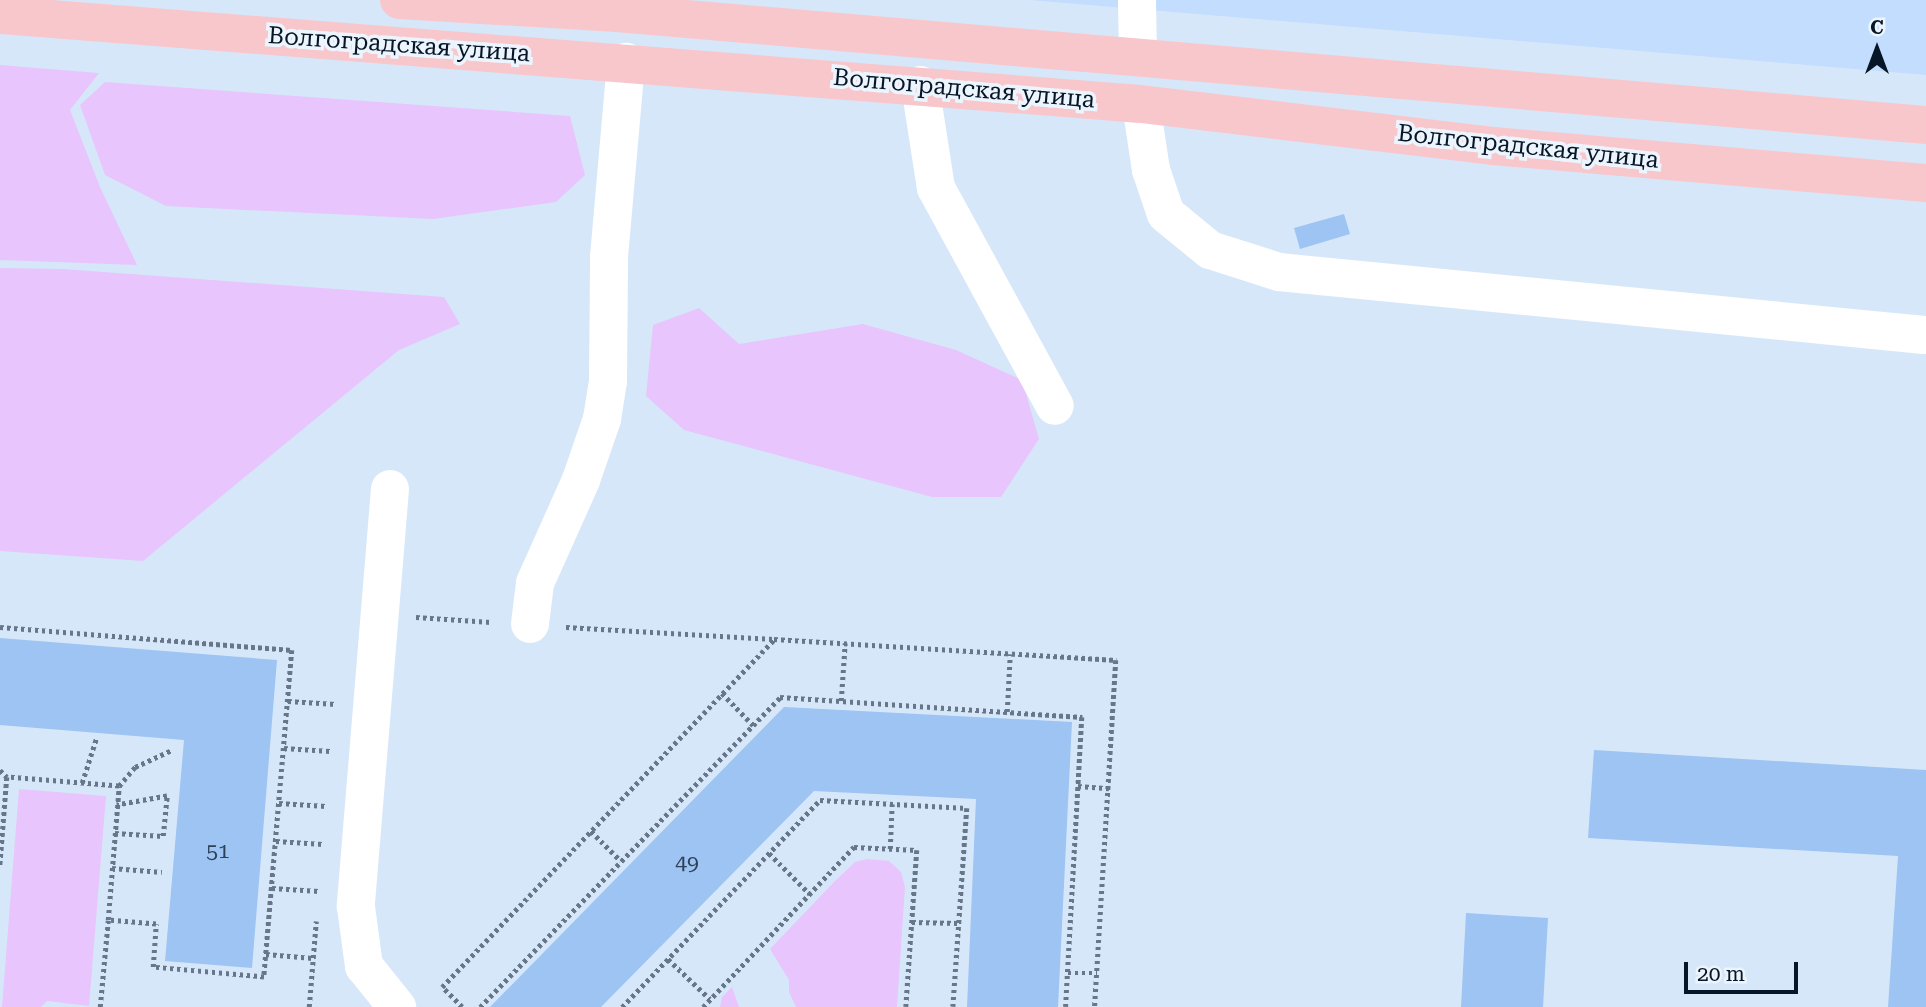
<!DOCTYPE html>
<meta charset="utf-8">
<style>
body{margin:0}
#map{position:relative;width:1926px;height:1007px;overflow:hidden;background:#d7e7fa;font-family:"Roboto Serif",serif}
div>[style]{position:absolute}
.built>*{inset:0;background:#c2ddfd}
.green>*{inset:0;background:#e8c5fc}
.building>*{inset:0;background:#9dc4f2}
.path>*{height:4.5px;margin-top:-2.25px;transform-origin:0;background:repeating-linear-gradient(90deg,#677688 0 3.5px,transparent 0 7px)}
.minor>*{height:38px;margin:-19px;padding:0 19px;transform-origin:19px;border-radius:19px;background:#fff}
.major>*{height:38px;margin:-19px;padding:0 19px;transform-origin:19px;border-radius:19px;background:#f8c7cc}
span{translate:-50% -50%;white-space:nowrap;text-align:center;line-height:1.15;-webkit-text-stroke:7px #ecf4fd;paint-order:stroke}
.number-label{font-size:21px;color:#2c4259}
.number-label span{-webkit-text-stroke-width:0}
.street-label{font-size:24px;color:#071626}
.north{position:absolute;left:1842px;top:14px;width:70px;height:70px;-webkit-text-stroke:5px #ecf4fd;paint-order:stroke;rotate:0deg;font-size:19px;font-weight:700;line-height:28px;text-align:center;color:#071626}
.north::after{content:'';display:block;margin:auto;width:24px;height:32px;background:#071626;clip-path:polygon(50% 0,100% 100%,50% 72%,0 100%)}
.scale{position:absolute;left:1684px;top:962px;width:114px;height:32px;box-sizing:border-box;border:4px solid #071626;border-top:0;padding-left:9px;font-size:21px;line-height:24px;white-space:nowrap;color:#071626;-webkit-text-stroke:5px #ecf4fd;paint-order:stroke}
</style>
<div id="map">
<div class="built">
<div style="clip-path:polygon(1030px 0,1926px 0,1926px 75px)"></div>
</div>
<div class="green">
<div style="clip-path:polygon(0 65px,99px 73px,70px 110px,100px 187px,137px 265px,0 260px)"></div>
<div style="clip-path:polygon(105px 82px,570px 116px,585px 175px,556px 202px,433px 219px,166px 206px,105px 175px,80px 105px)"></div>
<div style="clip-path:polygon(0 268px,63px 269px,444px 297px,460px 324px,399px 350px,143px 561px,0 551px)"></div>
<div style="clip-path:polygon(699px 308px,739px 344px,863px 324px,956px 350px,1022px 380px,1039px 439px,1001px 497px,932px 497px,684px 430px,646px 396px,653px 325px)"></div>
<div style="clip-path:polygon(19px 789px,106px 796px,89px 1006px,47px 1001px,41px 1007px,2px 1007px)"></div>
<div style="clip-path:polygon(867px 859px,889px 861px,901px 872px,905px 887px,897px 1007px,796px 1007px,789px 992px,789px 980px,770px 949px,834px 882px,855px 862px)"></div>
<div style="clip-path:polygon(732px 987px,739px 1007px,720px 1007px,722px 997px)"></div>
</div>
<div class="building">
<div style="clip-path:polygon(1344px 214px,1350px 234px,1300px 249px,1294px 228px)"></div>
<div style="clip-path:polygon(0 638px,277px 660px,252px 968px,165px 961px,184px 740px,0 725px)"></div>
<div style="clip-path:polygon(784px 707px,1072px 722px,1058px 1007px,967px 1007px,976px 799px,814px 791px,601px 1007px,490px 1007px)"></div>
<div style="clip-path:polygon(1594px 750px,1926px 770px,1926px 1007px,1888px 1007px,1898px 856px,1588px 838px)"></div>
<div style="clip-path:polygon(1466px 913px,1548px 918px,1543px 1007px,1461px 1007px)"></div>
</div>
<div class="path">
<div style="left:416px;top:617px;width:75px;rotate:3.8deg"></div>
<div style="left:0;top:627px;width:293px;rotate:4.5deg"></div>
<div style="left:292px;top:650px;width:328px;rotate:94.9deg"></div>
<div style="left:264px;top:977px;width:111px;rotate:-174.9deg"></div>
<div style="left:153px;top:967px;width:43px;rotate:-86deg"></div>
<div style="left:156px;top:924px;width:48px;rotate:-175.2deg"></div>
<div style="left:108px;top:920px;width:134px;rotate:-85.3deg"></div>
<div style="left:119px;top:786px;width:112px;rotate:-175.4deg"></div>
<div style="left:7px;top:777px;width:88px;rotate:94.5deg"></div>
<div style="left:566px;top:627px;width:208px;rotate:3.3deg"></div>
<div style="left:722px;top:693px;width:45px;rotate:45.9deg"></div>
<div style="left:288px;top:701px;width:48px;rotate:3.6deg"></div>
<div style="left:841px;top:701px;width:58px;rotate:-86.1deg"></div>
<div style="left:1007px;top:712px;width:58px;rotate:-87deg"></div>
<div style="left:284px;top:748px;width:46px;rotate:3.7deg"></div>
<div style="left:0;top:770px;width:10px;rotate:45deg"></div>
<div style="left:82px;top:783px;width:46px;rotate:-72.3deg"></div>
<div style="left:119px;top:786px;width:25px;rotate:-50deg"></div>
<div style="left:135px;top:767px;width:41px;rotate:-24.7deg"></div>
<div style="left:1078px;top:786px;width:31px;rotate:4deg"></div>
<div style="left:279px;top:803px;width:47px;rotate:3.7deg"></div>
<div style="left:591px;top:831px;width:42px;rotate:45deg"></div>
<div style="left:115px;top:833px;width:48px;rotate:3.6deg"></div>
<div style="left:163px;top:836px;width:40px;rotate:-84.3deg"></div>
<div style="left:167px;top:796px;width:51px;rotate:169.8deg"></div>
<div style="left:276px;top:841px;width:47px;rotate:3.7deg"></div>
<div style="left:890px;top:849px;width:45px;rotate:-87.5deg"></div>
<div style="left:769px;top:853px;width:58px;rotate:45deg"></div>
<div style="left:112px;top:868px;width:50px;rotate:4.6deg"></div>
<div style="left:272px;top:888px;width:47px;rotate:3.7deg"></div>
<div style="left:912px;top:922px;width:47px;rotate:1.2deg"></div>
<div style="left:266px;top:954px;width:47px;rotate:4.9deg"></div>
<div style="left:668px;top:959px;width:58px;rotate:43.6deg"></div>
<div style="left:1068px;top:973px;width:29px"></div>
<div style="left:100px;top:1007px;width:87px;rotate:-84.7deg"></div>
<div style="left:309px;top:1007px;width:86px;rotate:-85.3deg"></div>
<div style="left:462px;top:1007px;width:28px;rotate:-135deg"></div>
<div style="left:442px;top:987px;width:481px;rotate:-46.3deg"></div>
<div style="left:774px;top:639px;width:343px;rotate:3.5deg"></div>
<div style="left:1116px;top:660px;width:348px;rotate:93.5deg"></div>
<div style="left:480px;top:1007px;width:431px;rotate:-45.9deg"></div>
<div style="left:780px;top:697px;width:303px;rotate:3.8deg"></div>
<div style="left:1082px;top:717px;width:290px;rotate:93.2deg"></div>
<div style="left:622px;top:1007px;width:286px;rotate:-46.3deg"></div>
<div style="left:820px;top:800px;width:147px;rotate:3.1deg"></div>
<div style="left:967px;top:808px;width:199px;rotate:94deg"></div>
<div style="left:703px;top:1007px;width:220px;rotate:-46.7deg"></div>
<div style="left:854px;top:847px;width:63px;rotate:2.7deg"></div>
<div style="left:917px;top:850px;width:157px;rotate:94deg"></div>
</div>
<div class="minor">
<div style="left:1137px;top:0;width:57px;rotate:89deg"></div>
<div style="left:920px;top:85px;width:104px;rotate:81.2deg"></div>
<div style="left:936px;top:188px;width:248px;rotate:61.4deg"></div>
<div style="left:1141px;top:104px;width:67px;rotate:81.4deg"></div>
<div style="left:1151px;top:170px;width:46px;rotate:71.2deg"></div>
<div style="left:1166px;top:214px;width:57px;rotate:39.3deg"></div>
<div style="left:1210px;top:250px;width:72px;rotate:17.7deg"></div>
<div style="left:1279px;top:272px;width:648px;rotate:5.58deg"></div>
<div style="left:390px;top:489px;width:419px;rotate:94.7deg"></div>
<div style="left:356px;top:907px;width:60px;rotate:82.3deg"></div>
<div style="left:364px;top:966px;width:53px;rotate:51.2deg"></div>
<div style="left:530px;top:624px;width:41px;rotate:-83deg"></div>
<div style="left:535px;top:583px;width:113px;rotate:-65.9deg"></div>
<div style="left:581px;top:480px;width:65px;rotate:-71deg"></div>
<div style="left:602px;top:419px;width:38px;rotate:-81deg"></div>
<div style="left:608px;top:381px;width:124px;rotate:-89.5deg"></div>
<div style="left:609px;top:257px;width:196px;rotate:-85deg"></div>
</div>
<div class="major">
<div style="left:399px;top:0;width:218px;rotate:3.4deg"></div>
<div style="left:617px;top:13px;width:1314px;rotate:4.89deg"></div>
<div style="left:0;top:15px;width:1144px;rotate:4.46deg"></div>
<div style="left:1141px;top:104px;width:354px;rotate:6.8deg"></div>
<div style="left:1493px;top:146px;width:435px;rotate:4.9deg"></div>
</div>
<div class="number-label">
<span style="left:218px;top:851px">51</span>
<span style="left:687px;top:863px">49</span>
</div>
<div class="street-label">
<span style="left:399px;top:45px;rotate:4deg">Волгоградская улица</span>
<span style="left:964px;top:89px;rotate:5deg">Волгоградская улица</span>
<span style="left:1528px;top:147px;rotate:6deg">Волгоградская улица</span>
</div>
<div class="north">С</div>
<div class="scale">20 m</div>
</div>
